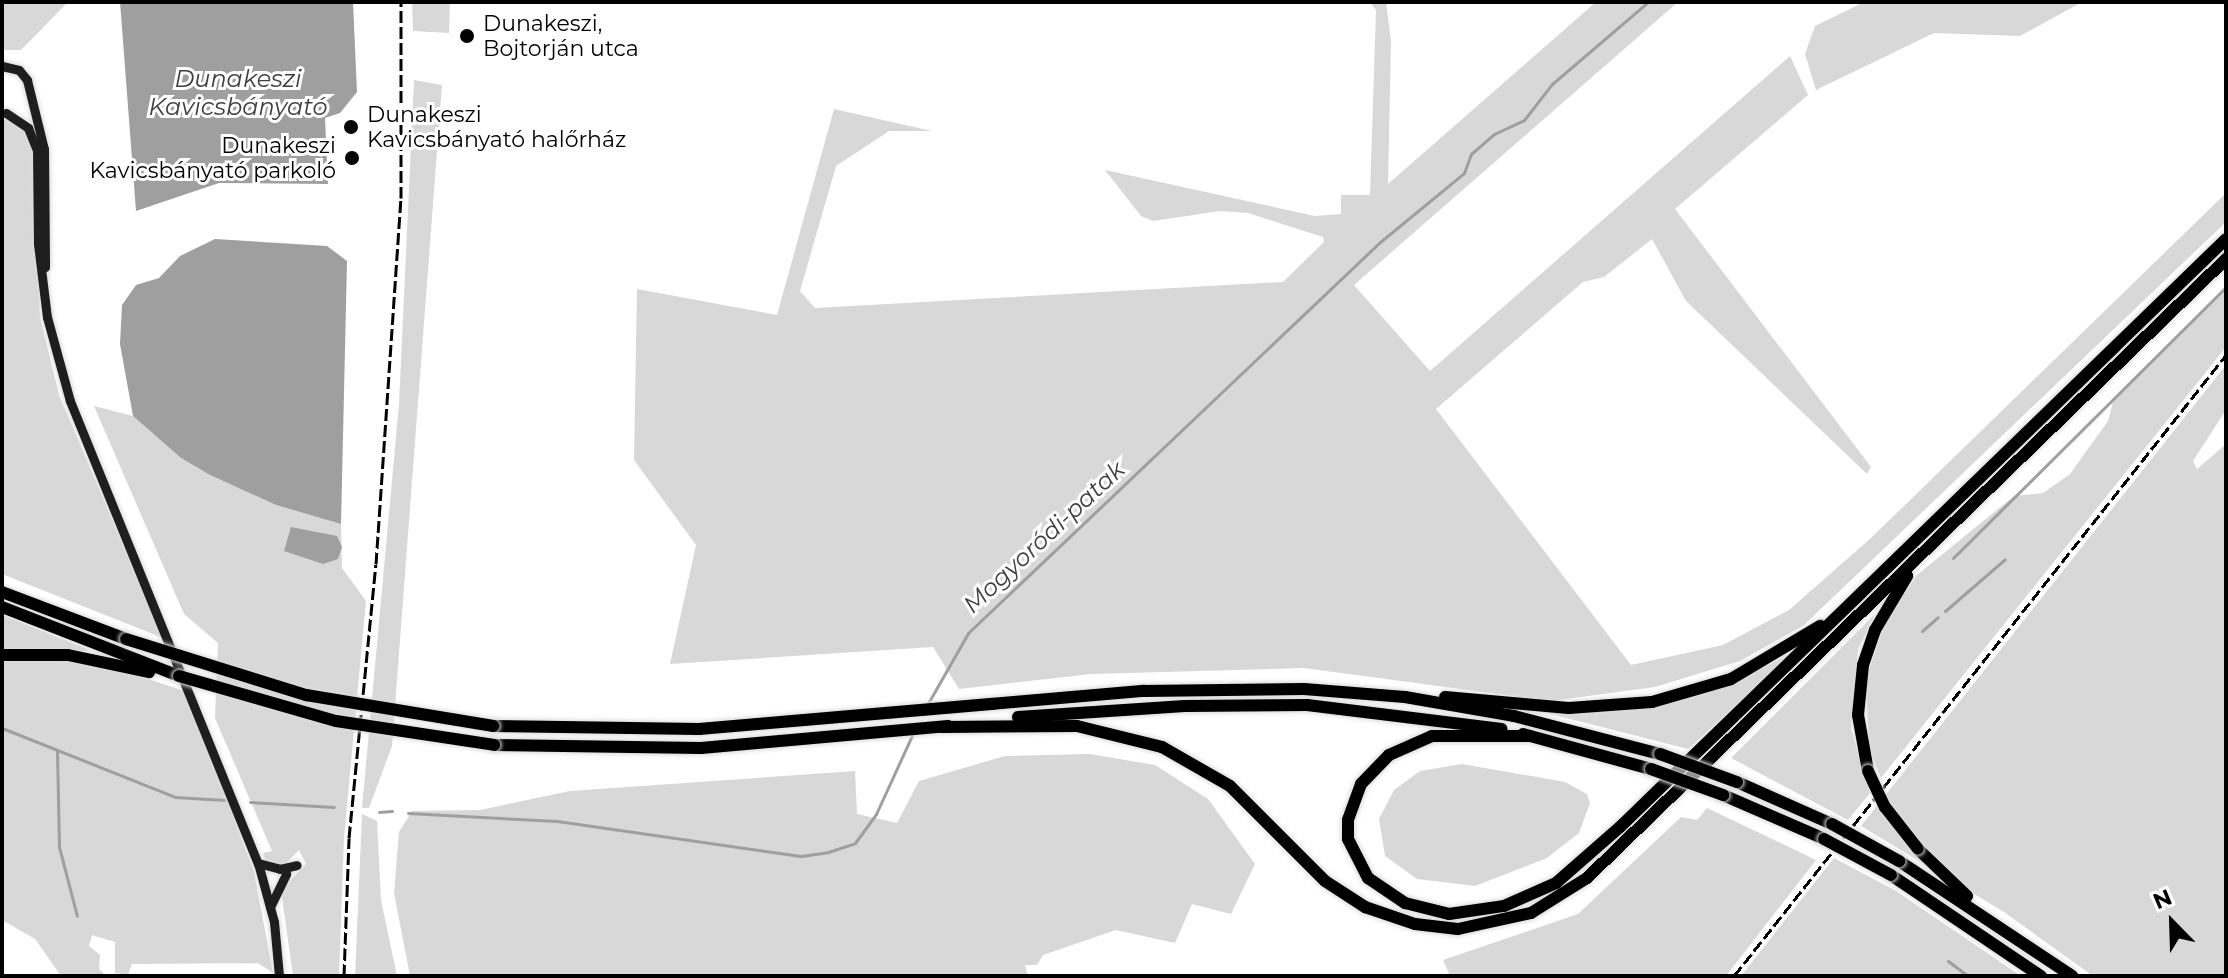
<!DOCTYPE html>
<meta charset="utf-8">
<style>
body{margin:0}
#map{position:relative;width:2228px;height:978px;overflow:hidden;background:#fff;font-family:Montserrat,sans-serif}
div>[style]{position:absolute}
.green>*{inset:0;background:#d8d8d8}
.water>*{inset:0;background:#9f9f9f}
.stream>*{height:3px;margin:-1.5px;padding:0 1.5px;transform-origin:1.5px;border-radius:1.5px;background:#9f9f9f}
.roads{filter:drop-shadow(0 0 2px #dbdbdb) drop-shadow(0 0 2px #dbdbdb)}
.secondary>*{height:9px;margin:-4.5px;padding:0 4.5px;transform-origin:4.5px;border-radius:4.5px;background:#1e1e1e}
.highway>*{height:12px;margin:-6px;padding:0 6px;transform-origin:6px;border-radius:6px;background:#000}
.rail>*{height:3px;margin-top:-1.5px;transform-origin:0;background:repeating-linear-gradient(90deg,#000 0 12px,transparent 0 16px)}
.bridges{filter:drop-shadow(0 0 2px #dbdbdb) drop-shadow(0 0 2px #dbdbdb)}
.highway-bridge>*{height:12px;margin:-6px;padding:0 6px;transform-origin:6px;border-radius:6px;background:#000}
.dots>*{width:22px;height:22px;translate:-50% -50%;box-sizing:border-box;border:4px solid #fff;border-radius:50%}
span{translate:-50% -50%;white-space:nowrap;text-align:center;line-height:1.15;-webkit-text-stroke:6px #fff;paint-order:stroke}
.poi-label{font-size:22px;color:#000}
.left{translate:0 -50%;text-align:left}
.right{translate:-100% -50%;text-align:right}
.water-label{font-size:24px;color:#404040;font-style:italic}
.frame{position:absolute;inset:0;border:4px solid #000;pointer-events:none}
.north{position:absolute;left:2132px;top:882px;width:80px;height:80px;-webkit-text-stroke:6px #fff;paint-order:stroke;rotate:337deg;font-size:22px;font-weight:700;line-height:32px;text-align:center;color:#000}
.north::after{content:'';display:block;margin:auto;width:28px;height:36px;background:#000;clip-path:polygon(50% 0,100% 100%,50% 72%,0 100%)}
</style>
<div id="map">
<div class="green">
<div style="clip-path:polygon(2px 2px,68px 2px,21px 50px,4px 50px)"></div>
<div style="clip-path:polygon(412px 2px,450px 2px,449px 33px,413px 31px)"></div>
<div style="clip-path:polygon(1369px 2px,1386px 2px,1391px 41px,1388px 184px,1596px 2px,1678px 2px,1354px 285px,1430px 371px,1790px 56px,1808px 95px,1675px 209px,1871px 467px,1867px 474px,1686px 301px,1652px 239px,1604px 277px,1583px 282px,1436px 409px,1631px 665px,1723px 645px,1789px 610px,1871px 538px,2226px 193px,2226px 222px,1804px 625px,1740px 661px,1655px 687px,1551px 701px,1304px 668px,1091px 674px,959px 689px,933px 647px,670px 664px,696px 545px,634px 460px,637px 289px,777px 315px,834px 109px,932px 131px,889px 131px,836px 166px,800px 291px,815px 308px,1283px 282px,1324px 242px,1323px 237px,1248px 213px,1220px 211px,1153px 221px,1141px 216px,1105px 170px,1315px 216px,1341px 214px,1341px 195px,1370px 195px,1376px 10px)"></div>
<div style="clip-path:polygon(1864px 2px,2082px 2px,2020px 36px,1934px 33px,1816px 90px,1805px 54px,1815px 26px)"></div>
<div style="clip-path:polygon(414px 80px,442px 85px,392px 746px,369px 808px,362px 808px,399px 404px)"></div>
<div style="clip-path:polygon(2px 118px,24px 129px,34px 154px,40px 317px,59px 395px,163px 638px,2px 574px)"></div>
<div style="clip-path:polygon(2226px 290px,2226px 347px,1881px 778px,1869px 750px,1866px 679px,1885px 622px,1917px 575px,2014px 496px,2043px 493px,2070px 474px,2108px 421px,2114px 398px)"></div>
<div style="clip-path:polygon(2226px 365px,2226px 410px,2193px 461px,2197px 469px,2226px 444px,2226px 976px,2093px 976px,2004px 912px,1861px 826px)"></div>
<div style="clip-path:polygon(94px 406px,133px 416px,181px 458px,210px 475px,276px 505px,341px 524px,342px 568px,366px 601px,344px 838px,339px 976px,293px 976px,281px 890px,306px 864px,299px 850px,284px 865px,266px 862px,263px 853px,272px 851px,215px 718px,218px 643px,184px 614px)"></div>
<div style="clip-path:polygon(1875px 614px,1858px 649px,1851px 729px,1870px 793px,1848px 820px,1731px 758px)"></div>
<div style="clip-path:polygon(2px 615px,87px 649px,86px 651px,2px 649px)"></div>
<div style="clip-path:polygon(1793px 653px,1688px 749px,1543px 712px,1654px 706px,1731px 683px)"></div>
<div style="clip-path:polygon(2px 658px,97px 662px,187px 692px,254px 872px,273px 973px,258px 963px,132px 964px,128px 975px,115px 973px,115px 942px,92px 935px,89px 946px,100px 955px,99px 969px,106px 976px,61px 976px,35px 939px,2px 920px)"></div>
<div style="clip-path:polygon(1090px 754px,1155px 765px,1208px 799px,1255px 864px,1231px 914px,1192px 904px,1175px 943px,1116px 930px,1043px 955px,1037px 965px,1025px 965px,1028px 976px,410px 976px,394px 893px,399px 832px,412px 811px,480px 810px,570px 791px,855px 771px,857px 814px,897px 823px,919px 781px,1005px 756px)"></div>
<div style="clip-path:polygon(1462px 764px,1565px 782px,1587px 794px,1590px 803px,1579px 833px,1547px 858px,1475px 886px,1417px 879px,1385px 856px,1379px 819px,1394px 790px,1420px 771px)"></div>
<div style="clip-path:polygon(1707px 808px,1816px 860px,1726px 976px,1450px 976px,1443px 960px,1578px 914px,1681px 817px,1697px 820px)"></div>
<div style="clip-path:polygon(362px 814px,377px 821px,381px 900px,397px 976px,355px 976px)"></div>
<div style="clip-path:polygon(1834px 858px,1896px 891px,2021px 976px,1741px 976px)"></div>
</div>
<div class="water">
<div style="clip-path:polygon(120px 2px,353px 2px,357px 92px,340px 113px,325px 118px,328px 184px,219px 183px,136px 211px)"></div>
<div style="clip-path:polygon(215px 239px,327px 246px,347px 261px,341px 524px,276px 505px,210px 475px,181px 458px,133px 416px,120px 344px,122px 305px,136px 285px,159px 278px,180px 256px)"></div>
<div style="clip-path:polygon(291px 527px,337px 536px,342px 547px,338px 559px,323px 564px,284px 551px)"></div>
</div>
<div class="stream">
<div style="left:1953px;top:558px;width:385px;rotate:-44.8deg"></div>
<div style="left:1945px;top:611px;width:79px;rotate:-40.9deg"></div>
<div style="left:1922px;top:631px;width:21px;rotate:-41deg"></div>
<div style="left:927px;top:705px;width:83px;rotate:-60.3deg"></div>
<div style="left:968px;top:633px;width:568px;rotate:-43.5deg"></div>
<div style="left:1380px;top:242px;width:109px;rotate:-39.4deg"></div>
<div style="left:1464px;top:173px;width:20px;rotate:-70deg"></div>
<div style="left:1471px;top:154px;width:30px;rotate:-41deg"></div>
<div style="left:1494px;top:134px;width:33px;rotate:-25deg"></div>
<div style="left:1524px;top:120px;width:46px;rotate:-52.1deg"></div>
<div style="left:1552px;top:84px;width:126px;rotate:-40.5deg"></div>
<div style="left:2px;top:728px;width:186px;rotate:21.7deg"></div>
<div style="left:175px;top:797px;width:50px;rotate:3.4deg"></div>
<div style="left:57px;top:751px;width:96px;rotate:88.8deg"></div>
<div style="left:59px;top:847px;width:71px;rotate:75.4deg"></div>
<div style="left:250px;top:802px;width:84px;rotate:3.4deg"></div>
<div style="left:379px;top:812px;width:13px;rotate:-4deg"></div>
<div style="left:408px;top:813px;width:149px;rotate:3.1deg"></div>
<div style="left:557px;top:821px;width:246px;rotate:8.2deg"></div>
<div style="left:801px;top:856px;width:27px;rotate:-8deg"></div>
<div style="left:828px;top:852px;width:28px;rotate:-18deg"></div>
<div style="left:855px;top:843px;width:36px;rotate:-54deg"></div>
<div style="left:876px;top:814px;width:89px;rotate:-65.4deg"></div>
<div style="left:1948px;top:961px;width:25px;rotate:37deg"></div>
</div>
<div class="roads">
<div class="secondary">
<div style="left:2px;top:66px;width:17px;rotate:13deg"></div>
<div style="left:19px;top:70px;width:13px;rotate:51deg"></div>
<div style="left:27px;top:80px;width:71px;rotate:76.2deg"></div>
<div style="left:44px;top:149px;width:118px;rotate:89.5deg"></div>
<div style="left:6px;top:113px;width:27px;rotate:34deg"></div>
<div style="left:28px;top:128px;width:24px;rotate:68deg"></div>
<div style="left:37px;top:150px;width:94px;rotate:89.4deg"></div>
<div style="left:38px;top:244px;width:74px;rotate:83deg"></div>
<div style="left:47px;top:317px;width:87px;rotate:74.7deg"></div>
<div style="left:70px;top:401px;width:499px;rotate:67.9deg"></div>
<div style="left:258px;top:863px;width:61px;rotate:74.8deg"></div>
<div style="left:274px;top:922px;width:54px;rotate:84.7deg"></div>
<div style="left:258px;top:863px;width:23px;rotate:15deg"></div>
<div style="left:280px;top:869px;width:17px;rotate:-13deg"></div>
<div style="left:270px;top:907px;width:37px;rotate:-64deg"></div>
</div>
<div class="highway">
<div style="left:2px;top:592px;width:133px;rotate:20.8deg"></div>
<div style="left:2px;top:607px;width:190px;rotate:21.3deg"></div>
<div style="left:2px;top:655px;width:66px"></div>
<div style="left:68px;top:655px;width:83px;rotate:11.9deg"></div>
<div style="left:1445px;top:697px;width:124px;rotate:5.1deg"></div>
<div style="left:1569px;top:708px;width:83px;rotate:-4.1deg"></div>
<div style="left:1652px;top:702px;width:82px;rotate:-16.2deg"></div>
<div style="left:1731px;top:679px;width:104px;rotate:-30.8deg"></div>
<div style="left:1018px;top:717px;width:167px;rotate:-3.8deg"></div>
<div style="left:1185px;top:706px;width:122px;rotate:-0.5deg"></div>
<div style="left:1307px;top:705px;width:196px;rotate:7deg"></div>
<div style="left:493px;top:726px;width:206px;rotate:0.8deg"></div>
<div style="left:699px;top:729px;width:447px;rotate:-4.9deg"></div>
<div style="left:1144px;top:691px;width:160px;rotate:-0.7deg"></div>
<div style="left:1304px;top:689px;width:101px;rotate:4.5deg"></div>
<div style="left:1405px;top:697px;width:111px;rotate:9.9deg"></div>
<div style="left:1514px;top:716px;width:151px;rotate:14.6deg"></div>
<div style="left:942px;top:727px;width:135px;rotate:-0.4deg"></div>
<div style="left:1077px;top:726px;width:88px;rotate:13.9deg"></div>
<div style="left:1162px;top:747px;width:78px;rotate:29.8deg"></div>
<div style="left:1230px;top:786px;width:134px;rotate:45deg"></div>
<div style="left:1325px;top:881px;width:48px;rotate:33deg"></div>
<div style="left:1365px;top:907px;width:53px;rotate:18.8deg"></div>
<div style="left:1415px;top:924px;width:43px;rotate:6.6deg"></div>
<div style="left:1458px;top:929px;width:75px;rotate:-12.4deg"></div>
<div style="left:1531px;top:913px;width:66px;rotate:-32deg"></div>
<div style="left:1587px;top:878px;width:890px;rotate:-44.09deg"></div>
<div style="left:1523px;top:734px;width:133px;rotate:15.3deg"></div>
<div style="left:1530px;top:736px;width:98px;rotate:180deg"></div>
<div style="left:1432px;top:736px;width:47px;rotate:156.2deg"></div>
<div style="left:1389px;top:755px;width:40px;rotate:134deg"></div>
<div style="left:1361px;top:784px;width:38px;rotate:110deg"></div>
<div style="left:1348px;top:820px;width:19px;rotate:90deg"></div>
<div style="left:1348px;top:839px;width:44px;rotate:62.9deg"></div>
<div style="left:1368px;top:878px;width:45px;rotate:34deg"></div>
<div style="left:1405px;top:903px;width:45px;rotate:14deg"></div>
<div style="left:1449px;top:914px;width:56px;rotate:-8.3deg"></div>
<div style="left:1504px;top:906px;width:57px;rotate:-23.9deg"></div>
<div style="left:1556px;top:883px;width:85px;rotate:-41.2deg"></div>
<div style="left:1620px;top:827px;width:844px;rotate:-44.14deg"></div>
<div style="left:494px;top:745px;width:207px;rotate:0.8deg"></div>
<div style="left:701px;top:748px;width:248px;rotate:-5.1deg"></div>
<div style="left:1868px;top:771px;width:57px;rotate:-100.1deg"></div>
<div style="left:1858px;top:715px;width:50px;rotate:-84.3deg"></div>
<div style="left:1863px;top:665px;width:37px;rotate:-71deg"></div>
<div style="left:1875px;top:630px;width:63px;rotate:-59.3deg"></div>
<div style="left:1737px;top:782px;width:104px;rotate:23.9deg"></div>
<div style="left:1723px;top:795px;width:110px;rotate:23.5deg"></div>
<div style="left:1918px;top:849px;width:68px;rotate:43.8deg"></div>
<div style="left:1899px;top:861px;width:208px;rotate:33.6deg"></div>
<div style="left:1891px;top:875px;width:181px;rotate:34deg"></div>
</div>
</div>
<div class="rail">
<div style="left:344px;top:976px;width:138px;rotate:-87.9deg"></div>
<div style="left:349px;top:838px;width:275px;rotate:-84.4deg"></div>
<div style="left:376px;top:564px;width:367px;rotate:-86.1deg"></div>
<div style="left:401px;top:198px;width:196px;rotate:-90deg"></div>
<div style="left:1734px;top:976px;width:792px;rotate:-51.61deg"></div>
</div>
<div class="bridges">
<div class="highway-bridge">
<div style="left:126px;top:639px;width:189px;rotate:17.3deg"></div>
<div style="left:306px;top:695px;width:190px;rotate:9.4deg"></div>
<div style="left:179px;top:676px;width:163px;rotate:16deg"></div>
<div style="left:336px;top:721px;width:160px;rotate:8.6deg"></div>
<div style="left:1660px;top:754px;width:82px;rotate:20deg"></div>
<div style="left:1651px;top:769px;width:77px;rotate:19.9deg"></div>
<div style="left:1868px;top:771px;width:40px;rotate:65deg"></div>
<div style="left:1885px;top:807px;width:53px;rotate:51.8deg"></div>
<div style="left:1832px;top:824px;width:77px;rotate:28.9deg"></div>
<div style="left:1824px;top:839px;width:76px;rotate:28.2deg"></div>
</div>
</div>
<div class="dots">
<div style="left:467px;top:36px;background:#000"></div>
<div style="left:351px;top:127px;background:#000"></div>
<div style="left:352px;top:158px;background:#000"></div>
</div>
<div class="poi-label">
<span class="left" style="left:483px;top:36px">Dunakeszi,<br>Bojtorján utca</span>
<span class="left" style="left:367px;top:127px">Dunakeszi<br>Kavicsbányató halőrház</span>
<span class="right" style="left:336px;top:158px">Dunakeszi<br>Kavicsbányató parkoló</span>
</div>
<div class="water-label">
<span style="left:238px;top:93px">Dunakeszi<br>Kavicsbányató</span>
<span style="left:1044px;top:537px;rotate:-43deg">Mogyoródi-patak</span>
</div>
<div class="frame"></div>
<div class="north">N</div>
</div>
